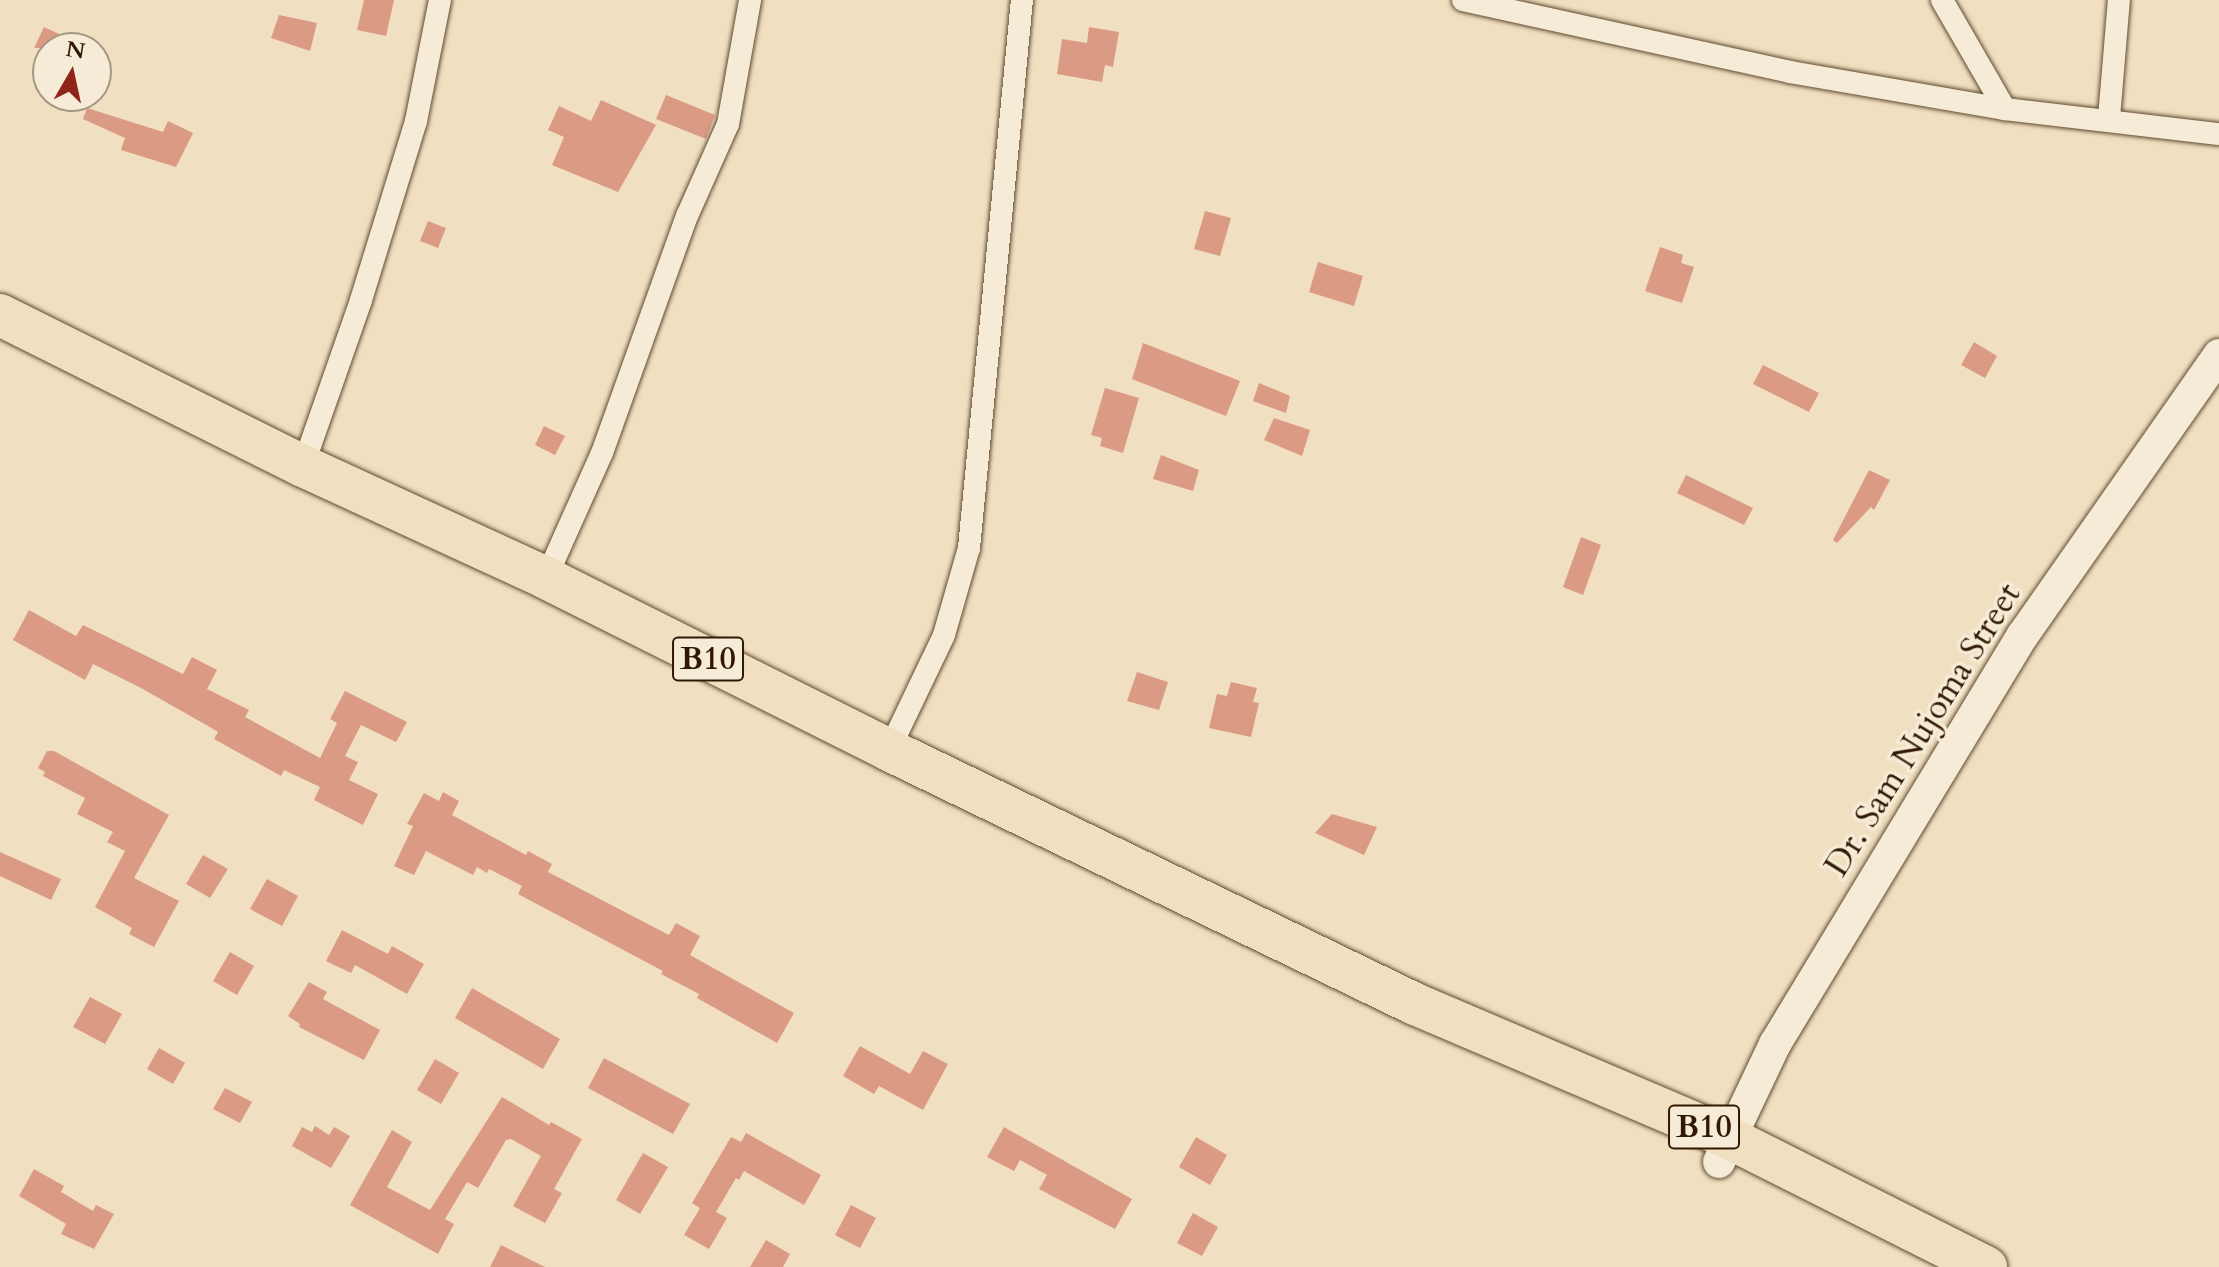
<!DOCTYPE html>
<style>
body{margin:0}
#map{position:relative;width:2219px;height:1267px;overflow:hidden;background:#f0e0c1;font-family:Cardo,serif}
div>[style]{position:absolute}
.building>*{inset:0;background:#db9a84}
.roads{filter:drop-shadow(0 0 2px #624a30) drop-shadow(0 0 2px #624a30)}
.street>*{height:22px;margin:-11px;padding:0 11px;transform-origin:11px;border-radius:11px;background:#f5ebd7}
.secondary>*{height:32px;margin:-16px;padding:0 16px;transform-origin:16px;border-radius:16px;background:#f5ebd7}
.highway>*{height:42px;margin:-21px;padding:0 21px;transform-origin:21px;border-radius:21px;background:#f0e0c1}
span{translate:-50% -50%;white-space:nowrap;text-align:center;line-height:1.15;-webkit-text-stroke:7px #f5ebd7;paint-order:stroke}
.shield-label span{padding:2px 6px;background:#f5ebd7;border:2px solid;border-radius:6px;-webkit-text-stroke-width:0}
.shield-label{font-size:32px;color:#321800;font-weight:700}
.street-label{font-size:34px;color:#321800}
.north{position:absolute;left:32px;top:32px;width:80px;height:80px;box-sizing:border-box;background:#f5ebd7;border:2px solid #a79781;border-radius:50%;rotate:9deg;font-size:22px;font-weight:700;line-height:32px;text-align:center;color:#321800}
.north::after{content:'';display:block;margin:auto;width:28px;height:36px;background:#8f2418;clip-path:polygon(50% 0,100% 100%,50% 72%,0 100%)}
</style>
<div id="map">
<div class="building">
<div style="clip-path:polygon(364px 0,394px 0,386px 36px,357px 30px)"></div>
<div style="clip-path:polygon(279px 15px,317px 23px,310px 51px,271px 38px)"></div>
<div style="clip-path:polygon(44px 27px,90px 48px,34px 48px)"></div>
<div style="clip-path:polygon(1089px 27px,1119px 32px,1113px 67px,1105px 65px,1102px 82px,1057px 74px,1062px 39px,1087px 43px)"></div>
<div style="clip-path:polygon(666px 95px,715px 115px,706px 139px,656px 119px)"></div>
<div style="clip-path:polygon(601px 100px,656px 125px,618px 192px,552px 165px,564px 137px,548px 130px,559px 106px,591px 121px)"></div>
<div style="clip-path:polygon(87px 108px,163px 132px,168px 121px,193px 133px,176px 167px,121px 150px,125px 138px,83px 119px)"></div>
<div style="clip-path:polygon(1205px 211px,1231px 218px,1220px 256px,1194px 249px)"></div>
<div style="clip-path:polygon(428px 221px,446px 228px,438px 248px,420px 241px)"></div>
<div style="clip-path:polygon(1660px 247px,1683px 255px,1681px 263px,1694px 267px,1682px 303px,1645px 291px)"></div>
<div style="clip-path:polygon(1318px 262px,1363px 276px,1354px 306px,1309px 292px)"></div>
<div style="clip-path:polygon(1974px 342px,1997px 356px,1985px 378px,1961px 365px)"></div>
<div style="clip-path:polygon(1143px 343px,1240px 381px,1226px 416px,1132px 379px)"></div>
<div style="clip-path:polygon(1763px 365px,1819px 393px,1809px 412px,1753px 384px)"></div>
<div style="clip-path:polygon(1259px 383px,1290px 396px,1286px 413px,1253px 401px)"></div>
<div style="clip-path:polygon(1105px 388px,1139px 398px,1123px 453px,1100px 446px,1102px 438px,1091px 435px)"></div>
<div style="clip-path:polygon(1274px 418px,1310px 430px,1302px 456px,1264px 440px)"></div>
<div style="clip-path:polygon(544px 426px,565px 436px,555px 455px,535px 445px)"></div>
<div style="clip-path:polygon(1161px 455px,1199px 470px,1193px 491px,1153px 479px)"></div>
<div style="clip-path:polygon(1869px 470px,1890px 480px,1874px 510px,1871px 507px,1837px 543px,1833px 540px)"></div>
<div style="clip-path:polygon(1686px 475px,1753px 508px,1744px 525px,1677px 493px)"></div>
<div style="clip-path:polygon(1581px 537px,1601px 545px,1583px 595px,1563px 587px)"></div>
<div style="clip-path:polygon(29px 610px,76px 636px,83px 625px,183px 674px,192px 657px,217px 670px,207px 689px,249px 710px,245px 717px,320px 758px,337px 723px,330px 719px,345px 691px,407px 722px,396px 742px,361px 725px,345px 756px,358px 762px,349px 780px,378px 794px,363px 825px,314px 800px,320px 787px,284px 770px,281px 776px,214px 739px,218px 732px,208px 726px,141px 688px,93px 664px,85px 680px,13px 640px)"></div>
<div style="clip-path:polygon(1137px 672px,1168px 682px,1159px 710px,1127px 701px)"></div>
<div style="clip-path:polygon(1231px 682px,1257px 688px,1253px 702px,1259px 703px,1251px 737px,1209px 728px,1217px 694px,1227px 696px)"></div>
<div style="clip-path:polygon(47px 751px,54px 751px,169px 815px,134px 878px,179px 901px,154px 947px,129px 934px,132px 928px,95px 907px,125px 851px,107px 842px,113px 832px,77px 814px,85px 798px,43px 776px,45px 772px,38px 768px)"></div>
<div style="clip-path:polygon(443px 792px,459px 801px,452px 815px,526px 855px,528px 851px,552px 864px,548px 872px,669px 935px,676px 923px,700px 936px,690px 955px,794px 1013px,777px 1043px,697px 998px,699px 994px,661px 974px,663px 971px,518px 894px,522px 886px,489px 869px,487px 873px,477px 867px,473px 875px,426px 851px,414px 875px,394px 866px,413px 826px,407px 824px,424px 793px,439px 801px)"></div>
<div style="clip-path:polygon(1332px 814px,1377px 827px,1364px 855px,1315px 833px)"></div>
<div style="clip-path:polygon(0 852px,61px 879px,51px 900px,0 876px)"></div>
<div style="clip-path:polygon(203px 855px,228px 869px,210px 898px,186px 884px)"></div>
<div style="clip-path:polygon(267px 879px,298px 896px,282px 926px,250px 909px)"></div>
<div style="clip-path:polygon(342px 930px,388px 954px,392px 946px,424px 964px,407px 994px,355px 965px,351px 973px,326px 961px)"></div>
<div style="clip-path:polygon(230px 952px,254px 966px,237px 995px,213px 981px)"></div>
<div style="clip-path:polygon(309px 982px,327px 992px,323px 999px,380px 1030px,364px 1060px,299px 1027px,300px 1024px,288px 1016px)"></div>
<div style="clip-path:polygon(472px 988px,560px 1039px,543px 1069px,455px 1018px)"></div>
<div style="clip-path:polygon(90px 997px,122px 1014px,105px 1044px,73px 1027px)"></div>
<div style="clip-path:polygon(860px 1046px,910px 1074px,923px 1051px,948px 1064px,923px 1110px,879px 1086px,874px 1094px,843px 1076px)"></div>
<div style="clip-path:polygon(159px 1048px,185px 1063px,173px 1084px,147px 1069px)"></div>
<div style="clip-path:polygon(604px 1058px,690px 1104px,673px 1134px,588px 1088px)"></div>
<div style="clip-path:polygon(435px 1059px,459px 1073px,441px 1104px,417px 1090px)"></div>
<div style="clip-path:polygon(225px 1088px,252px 1102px,240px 1123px,213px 1109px)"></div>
<div style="clip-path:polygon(502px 1097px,549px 1125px,551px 1122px,582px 1139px,554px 1189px,562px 1193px,545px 1223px,513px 1206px,541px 1156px,511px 1139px,506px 1140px,478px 1188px,467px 1182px,445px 1219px,454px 1224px,438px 1254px,350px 1205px,392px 1130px,412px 1142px,387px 1187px,430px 1210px)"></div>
<div style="clip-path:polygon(315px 1126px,329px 1135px,334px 1127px,350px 1136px,331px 1168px,292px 1146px,302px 1127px,312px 1132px)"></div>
<div style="clip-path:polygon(1004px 1127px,1132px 1199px,1115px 1229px,1039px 1189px,1047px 1175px,1020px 1160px,1014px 1171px,987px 1157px)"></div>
<div style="clip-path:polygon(746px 1133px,821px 1175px,804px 1205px,744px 1171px,739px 1180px,736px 1178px,716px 1212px,727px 1218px,709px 1249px,684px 1235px,700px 1208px,692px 1203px,731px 1137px,741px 1142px)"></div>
<div style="clip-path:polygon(1196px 1137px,1227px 1155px,1210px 1185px,1179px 1167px)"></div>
<div style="clip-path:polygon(643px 1153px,668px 1167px,640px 1214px,616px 1200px)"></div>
<div style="clip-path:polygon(34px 1169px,64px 1186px,61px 1192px,93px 1211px,96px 1205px,114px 1214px,94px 1249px,61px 1234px,66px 1224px,19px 1196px)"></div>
<div style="clip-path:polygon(851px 1205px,876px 1218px,860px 1248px,835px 1235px)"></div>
<div style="clip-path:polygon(1193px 1213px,1218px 1227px,1202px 1256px,1177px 1243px)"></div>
<div style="clip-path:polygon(766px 1240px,790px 1254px,783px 1267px,750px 1267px)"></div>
<div style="clip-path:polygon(501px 1245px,545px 1267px,490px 1267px)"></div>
</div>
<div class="roads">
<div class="street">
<div style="left:1463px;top:0;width:335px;rotate:12.4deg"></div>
<div style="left:1790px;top:72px;width:218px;rotate:9.8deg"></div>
<div style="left:2005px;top:109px;width:215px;rotate:6.7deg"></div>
<div style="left:1942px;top:0;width:126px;rotate:60deg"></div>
<div style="left:2109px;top:118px;width:118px;rotate:-85.2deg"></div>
<div style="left:303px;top:466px;width:176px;rotate:-70.7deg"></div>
<div style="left:361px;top:300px;width:187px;rotate:-72.9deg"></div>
<div style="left:416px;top:121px;width:123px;rotate:-78.8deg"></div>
<div style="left:546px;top:578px;width:137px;rotate:-65.9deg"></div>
<div style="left:602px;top:453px;width:252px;rotate:-70.3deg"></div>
<div style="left:687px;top:216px;width:101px;rotate:-66deg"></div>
<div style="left:728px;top:124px;width:126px;rotate:-79.9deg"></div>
<div style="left:889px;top:750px;width:127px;rotate:-64.4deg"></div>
<div style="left:944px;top:635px;width:91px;rotate:-74deg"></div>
<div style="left:969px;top:548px;width:551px;rotate:-84.48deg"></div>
</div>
<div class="secondary">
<div style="left:1719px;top:1162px;width:131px;rotate:-64.6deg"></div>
<div style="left:1775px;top:1044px;width:478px;rotate:-58.8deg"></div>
<div style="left:2023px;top:635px;width:342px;rotate:-55deg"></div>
</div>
<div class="highway">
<div style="left:0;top:315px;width:339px;rotate:26.5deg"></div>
<div style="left:303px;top:466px;width:268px;rotate:24.7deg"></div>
<div style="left:546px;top:578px;width:384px;rotate:26.6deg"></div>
<div style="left:889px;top:750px;width:584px;rotate:25.78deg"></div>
<div style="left:1415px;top:1004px;width:341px;rotate:23.1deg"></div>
<div style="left:1729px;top:1138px;width:288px;rotate:26.7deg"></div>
</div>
</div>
<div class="shield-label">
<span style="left:708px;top:659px">B10</span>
<span style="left:1704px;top:1127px">B10</span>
</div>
<div class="street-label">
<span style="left:1923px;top:730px;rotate:-58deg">Dr. Sam Nujoma Street</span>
</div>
<div class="north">N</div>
</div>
